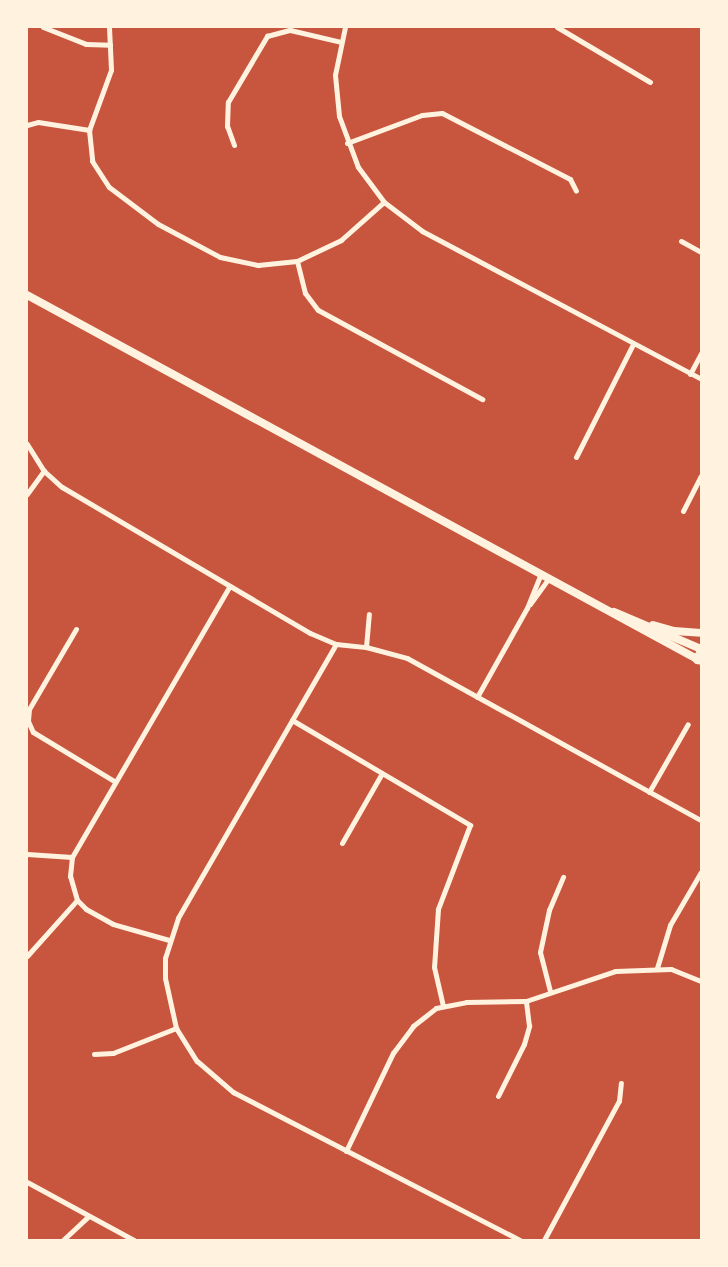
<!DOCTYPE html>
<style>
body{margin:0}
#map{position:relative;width:728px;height:1267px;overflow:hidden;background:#c8553d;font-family:Mulish,sans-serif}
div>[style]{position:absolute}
.minor>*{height:5px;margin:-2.5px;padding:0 2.5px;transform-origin:2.5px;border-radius:2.5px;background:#fff3e0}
.secondary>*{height:8px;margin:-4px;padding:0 4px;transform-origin:4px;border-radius:4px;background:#fff3e0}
.primary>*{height:9px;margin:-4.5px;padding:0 4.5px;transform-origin:4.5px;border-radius:4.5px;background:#fff3e0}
span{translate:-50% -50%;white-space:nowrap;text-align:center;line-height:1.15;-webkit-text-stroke:4.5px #fff3e0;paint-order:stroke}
.frame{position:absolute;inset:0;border:28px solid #fff3e0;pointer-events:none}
</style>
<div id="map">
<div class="minor">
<div style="left:43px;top:27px;width:46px;rotate:21.6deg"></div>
<div style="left:86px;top:44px;width:24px;rotate:2deg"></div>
<div style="left:109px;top:27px;width:43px;rotate:87.3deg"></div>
<div style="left:111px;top:70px;width:64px;rotate:110.1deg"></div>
<div style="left:89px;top:130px;width:31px;rotate:84deg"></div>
<div style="left:92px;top:161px;width:31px;rotate:57deg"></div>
<div style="left:109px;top:187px;width:61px;rotate:37.1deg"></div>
<div style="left:158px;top:224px;width:70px;rotate:28deg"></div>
<div style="left:220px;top:257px;width:39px;rotate:12deg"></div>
<div style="left:258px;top:265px;width:39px;rotate:-6deg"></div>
<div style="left:297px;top:261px;width:49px;rotate:-25.5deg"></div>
<div style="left:341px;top:240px;width:57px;rotate:-41.5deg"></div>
<div style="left:345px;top:27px;width:49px;rotate:101.8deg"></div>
<div style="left:335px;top:75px;width:41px;rotate:84.4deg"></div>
<div style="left:339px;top:116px;width:54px;rotate:69.6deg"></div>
<div style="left:358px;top:167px;width:44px;rotate:53.4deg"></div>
<div style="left:384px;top:202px;width:48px;rotate:37.3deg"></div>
<div style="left:422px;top:231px;width:316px;rotate:27.9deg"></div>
<div style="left:557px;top:27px;width:108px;rotate:30.6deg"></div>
<div style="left:27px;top:125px;width:11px;rotate:-15deg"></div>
<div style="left:38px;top:122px;width:52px;rotate:8.9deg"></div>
<div style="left:347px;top:143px;width:80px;rotate:-20.5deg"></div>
<div style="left:422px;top:115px;width:20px;rotate:-6deg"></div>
<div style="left:442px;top:113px;width:144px;rotate:27.3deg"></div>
<div style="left:570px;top:179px;width:13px;rotate:63deg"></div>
<div style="left:234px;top:145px;width:20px;rotate:-110deg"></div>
<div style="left:227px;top:126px;width:24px;rotate:-88deg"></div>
<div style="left:228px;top:102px;width:77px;rotate:-59.4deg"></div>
<div style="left:267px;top:36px;width:24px;rotate:-15deg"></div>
<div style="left:290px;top:30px;width:52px;rotate:13.2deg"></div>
<div style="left:681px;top:241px;width:23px;rotate:29deg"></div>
<div style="left:297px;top:261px;width:33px;rotate:76deg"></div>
<div style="left:305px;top:293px;width:21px;rotate:53deg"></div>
<div style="left:318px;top:310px;width:187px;rotate:28.5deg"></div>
<div style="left:690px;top:374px;width:24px;rotate:-62deg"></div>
<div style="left:27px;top:444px;width:32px;rotate:58deg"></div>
<div style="left:44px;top:471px;width:24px;rotate:42deg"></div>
<div style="left:62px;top:487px;width:288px;rotate:30.5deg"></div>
<div style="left:310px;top:633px;width:28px;rotate:23deg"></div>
<div style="left:336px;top:644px;width:30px;rotate:6deg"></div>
<div style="left:366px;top:647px;width:42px;rotate:15deg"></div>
<div style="left:407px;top:658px;width:336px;rotate:28.9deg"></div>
<div style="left:576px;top:457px;width:127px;rotate:-63.2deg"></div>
<div style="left:27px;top:494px;width:29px;rotate:-54deg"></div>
<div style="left:683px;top:511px;width:39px;rotate:-63deg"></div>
<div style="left:530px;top:604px;width:32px;rotate:-54deg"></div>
<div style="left:76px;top:629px;width:93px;rotate:120.4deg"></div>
<div style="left:29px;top:709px;width:12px;rotate:95deg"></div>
<div style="left:28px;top:721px;width:12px;rotate:66deg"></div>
<div style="left:33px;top:732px;width:95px;rotate:31.2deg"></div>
<div style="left:336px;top:644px;width:316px;rotate:120deg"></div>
<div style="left:178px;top:918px;width:42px;rotate:108deg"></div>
<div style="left:165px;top:958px;width:20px;rotate:90deg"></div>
<div style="left:165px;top:978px;width:51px;rotate:77.6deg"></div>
<div style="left:176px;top:1028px;width:39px;rotate:58deg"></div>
<div style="left:197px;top:1061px;width:48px;rotate:40.7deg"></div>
<div style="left:233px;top:1092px;width:323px;rotate:27.3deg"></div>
<div style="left:366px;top:647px;width:33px;rotate:-85deg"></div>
<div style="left:477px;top:697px;width:102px;rotate:-60.7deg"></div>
<div style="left:527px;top:608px;width:37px;rotate:-68deg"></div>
<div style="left:292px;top:720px;width:207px;rotate:30.5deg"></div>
<div style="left:470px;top:825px;width:90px;rotate:110.9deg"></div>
<div style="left:438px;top:909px;width:58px;rotate:93.9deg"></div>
<div style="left:434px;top:967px;width:39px;rotate:77deg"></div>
<div style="left:649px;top:792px;width:78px;rotate:-60.2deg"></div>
<div style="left:342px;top:843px;width:78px;rotate:-60.2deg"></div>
<div style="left:27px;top:854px;width:45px;rotate:3.8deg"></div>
<div style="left:169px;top:940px;width:58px;rotate:-164.1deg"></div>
<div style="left:113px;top:924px;width:31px;rotate:-151deg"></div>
<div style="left:86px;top:909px;width:13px;rotate:-135deg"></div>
<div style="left:77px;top:900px;width:25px;rotate:-106deg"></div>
<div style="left:70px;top:876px;width:19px;rotate:-84deg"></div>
<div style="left:72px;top:857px;width:312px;rotate:-59.8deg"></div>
<div style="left:27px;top:956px;width:75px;rotate:-48.2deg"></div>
<div style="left:657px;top:968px;width:45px;rotate:-73.2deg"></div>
<div style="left:670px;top:925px;width:61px;rotate:-59.7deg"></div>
<div style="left:550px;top:991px;width:40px;rotate:-104.4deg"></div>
<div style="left:540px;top:952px;width:43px;rotate:-77.9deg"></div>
<div style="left:549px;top:910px;width:36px;rotate:-67deg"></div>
<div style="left:94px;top:1054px;width:19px;rotate:-3deg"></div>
<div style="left:113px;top:1053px;width:68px;rotate:-21.6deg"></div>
<div style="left:498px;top:1096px;width:58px;rotate:-63.4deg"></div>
<div style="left:524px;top:1044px;width:19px;rotate:-74deg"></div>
<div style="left:529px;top:1026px;width:25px;rotate:-97deg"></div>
<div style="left:346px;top:1151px;width:109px;rotate:-64.4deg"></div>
<div style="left:393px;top:1053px;width:34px;rotate:-53deg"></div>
<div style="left:413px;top:1026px;width:29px;rotate:-38deg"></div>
<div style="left:436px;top:1008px;width:31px;rotate:-11deg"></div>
<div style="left:466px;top:1002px;width:60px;rotate:-1deg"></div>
<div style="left:526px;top:1001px;width:94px;rotate:-18.6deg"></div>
<div style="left:615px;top:971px;width:56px;rotate:-2deg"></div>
<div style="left:671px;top:969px;width:32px;rotate:22deg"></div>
<div style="left:27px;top:1182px;width:122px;rotate:28.5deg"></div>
<div style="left:63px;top:1240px;width:35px;rotate:-43deg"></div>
<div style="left:544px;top:1240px;width:158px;rotate:-61.7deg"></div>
<div style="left:619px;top:1101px;width:18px;rotate:-84deg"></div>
</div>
<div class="secondary">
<div style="left:27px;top:295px;width:762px;rotate:28.51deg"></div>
<div style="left:614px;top:612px;width:95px;rotate:23deg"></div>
<div style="left:653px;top:625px;width:22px;rotate:16deg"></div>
<div style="left:674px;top:631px;width:27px;rotate:4deg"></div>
</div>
<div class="primary">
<div style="left:701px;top:650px;width:10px;rotate:114deg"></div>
<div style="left:697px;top:659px;width:4px;rotate:14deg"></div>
</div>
<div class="frame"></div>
</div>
